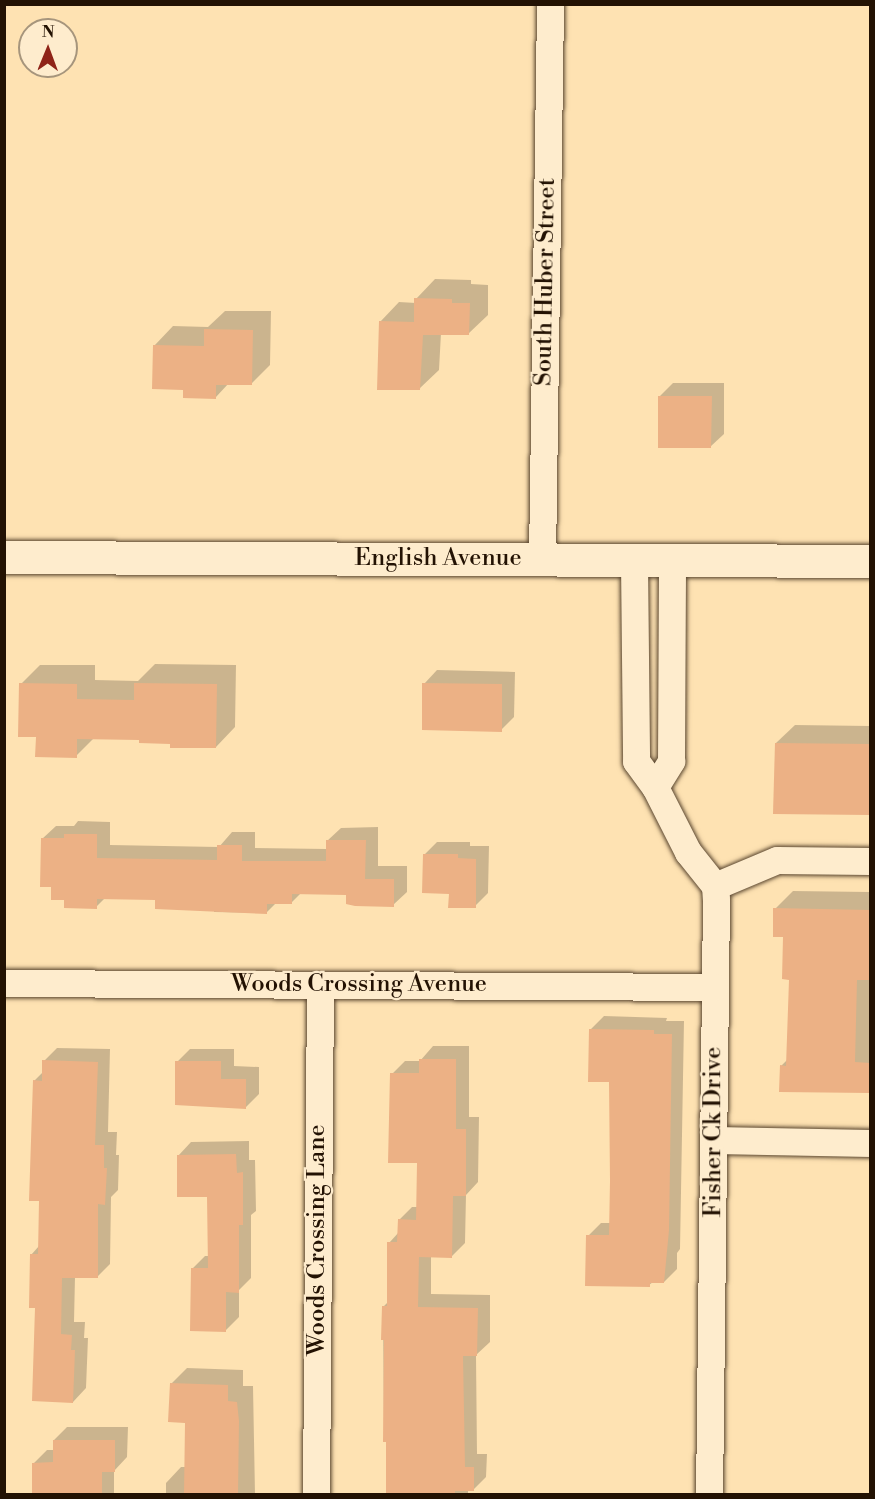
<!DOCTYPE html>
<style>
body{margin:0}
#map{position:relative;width:875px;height:1499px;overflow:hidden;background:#fee2b2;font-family:"Libre Bodoni",serif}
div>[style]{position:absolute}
.shadow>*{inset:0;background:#0003}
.building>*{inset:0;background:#ecb185}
.roads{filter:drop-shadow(0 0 2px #5a462f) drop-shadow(0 0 2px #5a462f)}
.street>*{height:27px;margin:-13.5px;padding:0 13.5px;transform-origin:13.5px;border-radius:13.5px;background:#feeccd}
.secondary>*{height:33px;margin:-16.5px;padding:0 16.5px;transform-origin:16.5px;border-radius:16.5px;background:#feeccd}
span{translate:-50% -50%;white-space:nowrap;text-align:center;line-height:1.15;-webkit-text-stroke:4.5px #feeccd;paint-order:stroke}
.street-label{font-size:24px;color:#231203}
.frame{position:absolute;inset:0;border:6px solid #231203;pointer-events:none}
.north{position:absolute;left:18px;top:18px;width:60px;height:60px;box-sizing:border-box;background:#feeccd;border:2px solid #a6957c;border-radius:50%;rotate:1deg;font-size:16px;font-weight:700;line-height:24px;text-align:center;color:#231203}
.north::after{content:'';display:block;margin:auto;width:21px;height:27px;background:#8f2418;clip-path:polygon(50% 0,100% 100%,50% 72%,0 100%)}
</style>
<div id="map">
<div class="shadow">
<div style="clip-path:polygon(435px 279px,471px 280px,471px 284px,488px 285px,488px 315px,468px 334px,441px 333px,439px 370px,419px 389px,380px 322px,399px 302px,416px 303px,416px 299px)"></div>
<div style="clip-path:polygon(225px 311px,271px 311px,270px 365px,251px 384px,229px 383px,216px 397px,184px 388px,154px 346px,173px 326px,208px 327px)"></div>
<div style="clip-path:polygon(673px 383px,724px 383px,724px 434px,710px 447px,660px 396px)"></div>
<div style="clip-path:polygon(155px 664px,236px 665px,235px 727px,216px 747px,140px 739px,94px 738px,76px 756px,37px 736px,21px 684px,40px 665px,95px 665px,95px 680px,138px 681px)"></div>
<div style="clip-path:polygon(437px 670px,515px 672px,514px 717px,501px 730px,424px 684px)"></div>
<div style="clip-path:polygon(795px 725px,870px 726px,870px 814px,774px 813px,776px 743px)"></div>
<div style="clip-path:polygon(78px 821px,110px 822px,110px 845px,219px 847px,232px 832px,255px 832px,255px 848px,327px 849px,327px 841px,341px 828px,378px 827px,378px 866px,407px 866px,407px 892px,393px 905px,348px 894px,301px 893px,292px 902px,277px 902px,266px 913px,214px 912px,214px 908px,157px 899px,105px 898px,96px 907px,66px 898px,53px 886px,42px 839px,56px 826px,74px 826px)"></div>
<div style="clip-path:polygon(437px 842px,470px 842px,470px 846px,489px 846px,488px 893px,475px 906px,450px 892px,424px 855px)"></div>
<div style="clip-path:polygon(793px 891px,870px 892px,870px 1092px,780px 1090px,781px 1066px,788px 1059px,790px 978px,785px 936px,775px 909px)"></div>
<div style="clip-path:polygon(604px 1016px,667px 1018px,666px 1021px,684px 1021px,680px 1249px,677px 1253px,677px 1269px,664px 1282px,653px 1282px,649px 1285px,588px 1236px,601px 1223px,611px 1223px,611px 1081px,591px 1029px)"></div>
<div style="clip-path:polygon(433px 1046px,469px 1046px,469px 1117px,479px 1117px,478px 1182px,466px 1195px,465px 1243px,452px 1256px,431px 1256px,431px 1294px,490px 1295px,490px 1342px,476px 1355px,477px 1454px,487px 1454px,486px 1477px,473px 1490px,468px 1490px,468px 1494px,388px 1494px,388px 1441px,384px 1441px,383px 1307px,388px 1302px,389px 1243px,399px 1232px,399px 1220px,412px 1207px,418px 1207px,418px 1162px,392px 1074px,405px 1061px,420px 1061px)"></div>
<div style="clip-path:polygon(57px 1048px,110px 1049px,108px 1132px,117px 1132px,116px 1155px,119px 1155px,118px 1190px,111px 1197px,110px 1264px,97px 1277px,75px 1277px,74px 1322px,85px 1322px,84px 1338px,88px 1338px,86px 1388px,73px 1402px,37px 1307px,31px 1255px,39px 1246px,40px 1200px,34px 1081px,44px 1071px,44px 1061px)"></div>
<div style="clip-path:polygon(190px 1049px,234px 1049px,234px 1066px,259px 1067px,259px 1094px,246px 1107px,177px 1062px)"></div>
<div style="clip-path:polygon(249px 1141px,249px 1160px,255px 1160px,256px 1211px,251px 1215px,251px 1278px,239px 1290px,239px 1317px,225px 1331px,192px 1269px,205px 1256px,209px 1256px,208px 1195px,178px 1156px,191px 1142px)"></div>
<div style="clip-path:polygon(187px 1368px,243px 1370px,243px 1386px,253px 1386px,255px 1494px,166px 1494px,166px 1483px,181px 1467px,186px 1467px,187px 1422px,171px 1384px)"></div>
<div style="clip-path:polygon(67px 1427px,128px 1427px,127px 1457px,114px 1471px,114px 1494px,33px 1494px,34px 1463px,47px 1450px,54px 1450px,54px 1440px)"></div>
</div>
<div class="building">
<div style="clip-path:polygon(414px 298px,452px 299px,452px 303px,470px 303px,469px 335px,423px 335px,420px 390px,377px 390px,379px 321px,414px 322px)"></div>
<div style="clip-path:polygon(204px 329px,253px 330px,252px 385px,216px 385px,216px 399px,183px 398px,183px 390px,152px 389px,153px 345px,204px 346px)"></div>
<div style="clip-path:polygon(658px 396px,712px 396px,711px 448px,658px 448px)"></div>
<div style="clip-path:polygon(19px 683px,77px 684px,77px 699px,134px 700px,134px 683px,217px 684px,216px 748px,170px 748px,170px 744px,139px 743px,139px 740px,77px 739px,77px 758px,35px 757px,36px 737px,18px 737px)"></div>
<div style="clip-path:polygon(422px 683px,502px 684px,502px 732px,422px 730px)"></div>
<div style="clip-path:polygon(775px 743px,870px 744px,870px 815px,773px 814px)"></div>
<div style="clip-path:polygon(64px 834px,97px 834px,97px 858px,217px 860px,217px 845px,242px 845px,242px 861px,326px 861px,326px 840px,366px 840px,365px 879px,394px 879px,394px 907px,355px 906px,346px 904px,346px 895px,292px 894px,292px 904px,267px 904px,267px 914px,155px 909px,155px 900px,97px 899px,97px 909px,64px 908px,64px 900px,51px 900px,51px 887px,40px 887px,41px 838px,64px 838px)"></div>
<div style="clip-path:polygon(423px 854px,458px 854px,458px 858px,476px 859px,476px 908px,448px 908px,449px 894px,422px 893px)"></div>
<div style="clip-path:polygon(773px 908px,870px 910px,870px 980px,857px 980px,855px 1062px,870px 1063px,870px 1093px,779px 1092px,780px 1065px,786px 1066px,789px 980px,782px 979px,783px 937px,773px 937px)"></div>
<div style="clip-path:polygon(589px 1029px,654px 1030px,654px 1034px,672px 1034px,669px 1230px,664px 1283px,650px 1283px,650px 1287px,585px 1286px,586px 1235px,609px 1235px,610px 1181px,609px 1082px,588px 1082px)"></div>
<div style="clip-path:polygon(419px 1059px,456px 1059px,456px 1129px,466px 1129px,466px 1196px,453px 1196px,452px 1258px,419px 1257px,418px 1307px,478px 1308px,477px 1356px,463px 1356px,465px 1467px,474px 1467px,474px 1491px,455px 1491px,455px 1494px,386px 1494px,386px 1442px,383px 1442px,384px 1340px,381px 1340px,382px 1306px,387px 1306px,387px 1242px,397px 1242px,398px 1219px,416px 1220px,417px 1163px,388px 1163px,390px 1073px,419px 1073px)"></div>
<div style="clip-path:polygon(42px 1060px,98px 1062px,95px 1145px,104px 1145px,104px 1168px,107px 1168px,105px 1205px,98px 1204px,98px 1278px,62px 1278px,61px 1334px,72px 1335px,71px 1350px,75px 1350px,73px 1403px,32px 1401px,35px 1308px,29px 1308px,30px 1254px,38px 1254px,39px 1201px,29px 1201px,33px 1080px,42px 1081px)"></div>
<div style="clip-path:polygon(175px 1061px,221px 1061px,221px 1079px,246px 1079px,246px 1109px,175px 1105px)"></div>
<div style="clip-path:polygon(236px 1154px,237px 1173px,243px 1172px,243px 1225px,239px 1225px,239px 1293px,226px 1292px,226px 1332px,190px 1331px,191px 1268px,208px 1268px,207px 1197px,177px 1197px,177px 1155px)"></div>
<div style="clip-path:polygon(170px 1383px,228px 1385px,228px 1401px,237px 1402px,239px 1421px,238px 1494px,184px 1494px,185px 1423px,168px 1422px)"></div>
<div style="clip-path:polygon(53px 1440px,115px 1440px,115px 1472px,102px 1472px,102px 1494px,32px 1494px,32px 1463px,53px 1462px)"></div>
</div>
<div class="roads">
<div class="street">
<div style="left:542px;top:559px;width:555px;rotate:-89.17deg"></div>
<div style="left:634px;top:561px;width:200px;rotate:89.4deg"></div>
<div style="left:636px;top:761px;width:32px;rotate:54deg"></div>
<div style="left:655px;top:787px;width:73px;rotate:63.1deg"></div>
<div style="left:688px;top:852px;width:43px;rotate:51.5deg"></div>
<div style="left:715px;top:886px;width:13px;rotate:86deg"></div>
<div style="left:716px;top:899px;width:595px;rotate:90.67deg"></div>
<div style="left:655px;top:787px;width:31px;rotate:-58deg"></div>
<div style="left:671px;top:761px;width:200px;rotate:-89.7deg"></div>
<div style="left:715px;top:886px;width:67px;rotate:-22.8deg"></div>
<div style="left:777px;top:860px;width:93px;rotate:0.6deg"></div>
<div style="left:4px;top:983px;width:710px;rotate:0.32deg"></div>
<div style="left:715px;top:1140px;width:155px;rotate:1.1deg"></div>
<div style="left:316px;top:1494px;width:509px;rotate:-89.55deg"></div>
</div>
<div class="secondary">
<div style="left:4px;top:557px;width:866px;rotate:0.26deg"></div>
</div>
</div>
<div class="street-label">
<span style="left:546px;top:282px;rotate:-89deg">South Huber Street</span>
<span style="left:438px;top:559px">English Avenue</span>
<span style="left:359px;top:985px">Woods Crossing Avenue</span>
<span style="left:714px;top:1132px;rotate:-90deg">Fisher Ck Drive</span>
<span style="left:318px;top:1240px;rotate:-90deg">Woods Crossing Lane</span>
</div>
<div class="frame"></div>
<div class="north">N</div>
</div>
